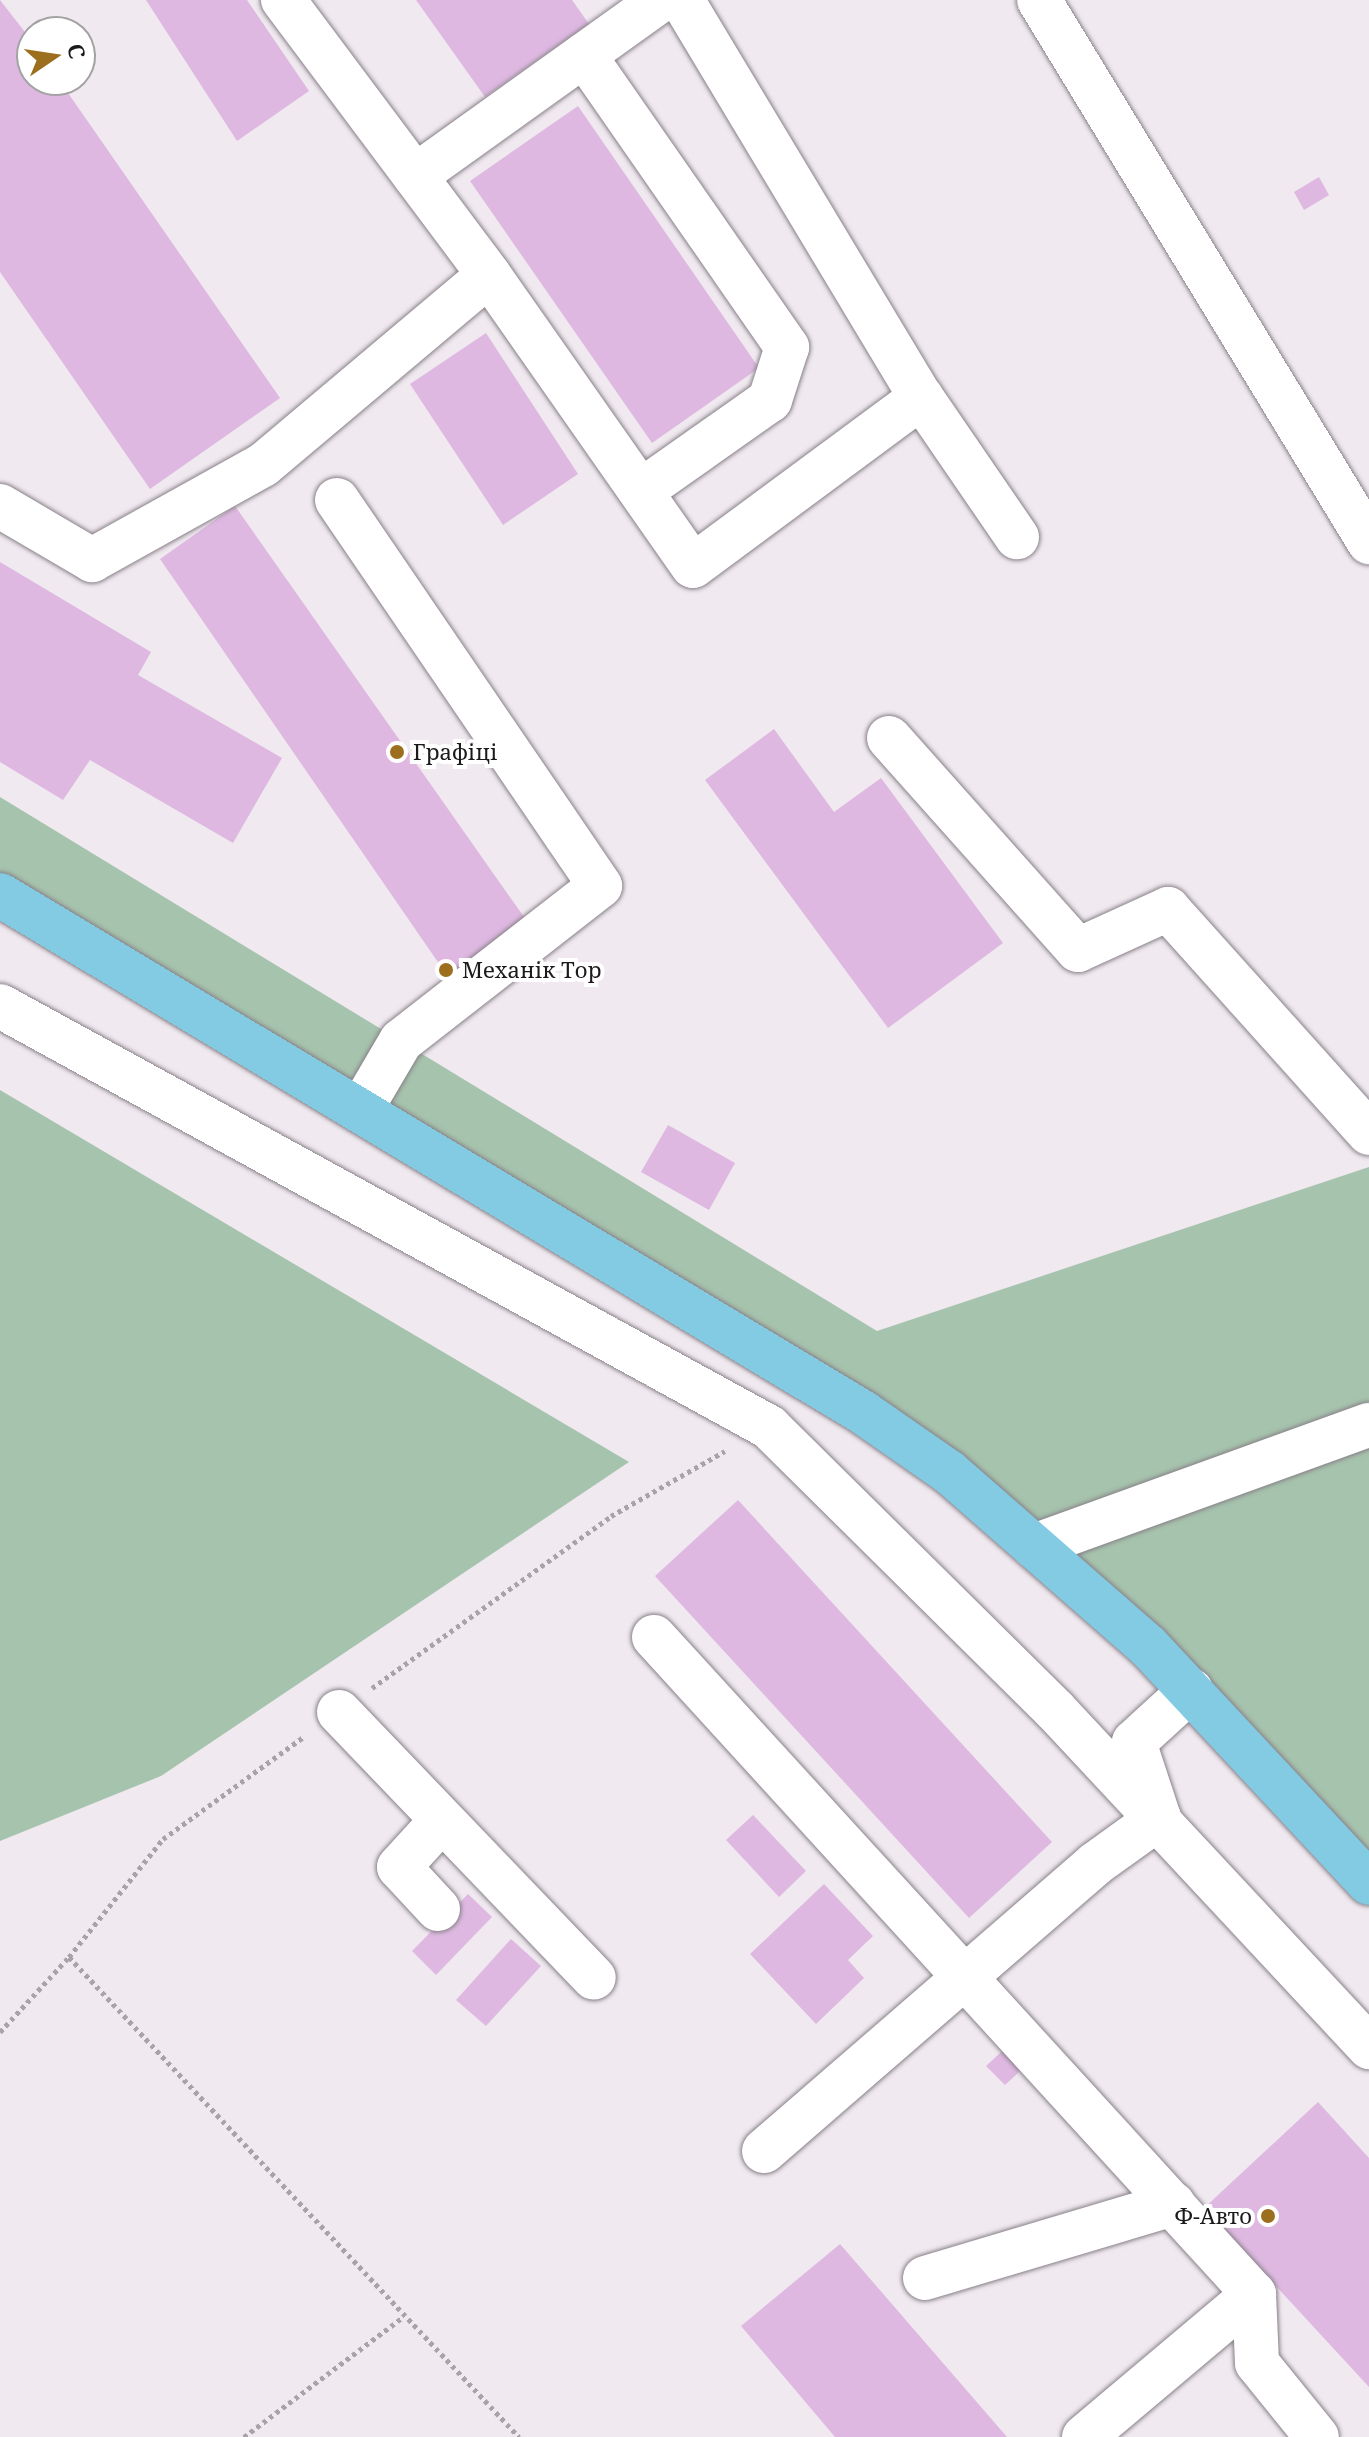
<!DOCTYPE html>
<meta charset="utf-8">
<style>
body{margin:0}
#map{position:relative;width:1369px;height:2437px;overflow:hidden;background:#f0e9f0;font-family:"Noto Serif",serif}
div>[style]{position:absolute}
.green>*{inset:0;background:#a6c3ad}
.building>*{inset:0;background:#deb8e1}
.path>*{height:5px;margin-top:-2.5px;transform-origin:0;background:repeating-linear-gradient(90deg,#a8a3a8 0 4px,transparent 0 8px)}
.roads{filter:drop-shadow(0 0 2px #888188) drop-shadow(0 0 2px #888188)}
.minor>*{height:44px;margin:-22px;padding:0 22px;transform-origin:22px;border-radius:22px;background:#fff}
.major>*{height:44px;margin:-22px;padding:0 22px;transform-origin:22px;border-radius:22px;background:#83cae3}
.dots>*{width:22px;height:22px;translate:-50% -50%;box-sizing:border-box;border:4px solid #fff;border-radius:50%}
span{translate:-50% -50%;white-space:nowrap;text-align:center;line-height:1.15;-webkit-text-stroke:8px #fff;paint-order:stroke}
.poi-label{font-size:22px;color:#1c1a1c}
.left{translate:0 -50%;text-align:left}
.right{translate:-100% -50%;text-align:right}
.north{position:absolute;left:16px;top:16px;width:80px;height:80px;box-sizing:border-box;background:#fff;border:2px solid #a4a3a4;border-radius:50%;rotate:77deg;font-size:22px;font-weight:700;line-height:32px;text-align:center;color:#1c1a1c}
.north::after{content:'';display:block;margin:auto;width:28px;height:36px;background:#9c6f1f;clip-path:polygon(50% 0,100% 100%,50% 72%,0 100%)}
</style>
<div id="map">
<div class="green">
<div style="clip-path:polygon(0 797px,877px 1331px,1369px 1167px,1369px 1883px,949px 1472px,0 895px)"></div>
<div style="clip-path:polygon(0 1090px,629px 1462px,161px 1776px,0 1841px)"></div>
</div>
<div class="building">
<div style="clip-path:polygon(0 0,32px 41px,32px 80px,59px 80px,280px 398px,150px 489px,0 272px)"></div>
<div style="clip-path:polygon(146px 0,247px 0,309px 91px,237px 141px)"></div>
<div style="clip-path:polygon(416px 0,572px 0,589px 24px,485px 97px)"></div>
<div style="clip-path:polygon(578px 106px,759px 368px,652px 443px,470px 181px)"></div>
<div style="clip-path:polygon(1319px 177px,1329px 195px,1304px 210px,1294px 192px)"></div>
<div style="clip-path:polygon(486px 333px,578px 474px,503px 525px,410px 384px)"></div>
<div style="clip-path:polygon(235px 506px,531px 927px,451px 981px,160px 559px)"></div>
<div style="clip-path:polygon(0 562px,151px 652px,138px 675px,282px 758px,233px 843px,90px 760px,63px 800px,0 762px)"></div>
<div style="clip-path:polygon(774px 729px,834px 812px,881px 778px,1003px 943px,888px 1028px,705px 780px)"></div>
<div style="clip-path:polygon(668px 1125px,735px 1163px,709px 1210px,641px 1172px)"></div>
<div style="clip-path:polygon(738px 1500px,1052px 1842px,969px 1918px,655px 1576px)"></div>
<div style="clip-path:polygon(753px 1815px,806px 1871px,779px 1897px,726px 1840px)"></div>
<div style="clip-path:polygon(824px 1884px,873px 1936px,848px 1960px,864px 1978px,816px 2024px,750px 1954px)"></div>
<div style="clip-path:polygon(468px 1894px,492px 1917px,436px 1975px,412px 1951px)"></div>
<div style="clip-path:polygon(511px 1939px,541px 1966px,486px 2026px,456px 2000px)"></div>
<div style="clip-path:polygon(1012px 2042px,1031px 2061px,1005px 2085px,986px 2066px)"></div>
<div style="clip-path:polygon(1318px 2102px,1369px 2158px,1369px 2387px,1204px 2208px)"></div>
<div style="clip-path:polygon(840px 2244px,1007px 2437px,835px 2437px,741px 2326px)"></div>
</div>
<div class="path">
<div style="left:372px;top:1688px;width:294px;rotate:-35.7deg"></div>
<div style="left:611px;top:1516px;width:131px;rotate:-29.7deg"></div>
<div style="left:69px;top:1957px;width:151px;rotate:-51.5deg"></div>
<div style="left:163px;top:1839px;width:175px;rotate:-36deg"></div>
<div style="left:0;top:2032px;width:102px;rotate:-47.4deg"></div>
<div style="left:69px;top:1957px;width:658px;rotate:46.85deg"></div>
<div style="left:244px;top:2437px;width:198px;rotate:-37deg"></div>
</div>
<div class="roads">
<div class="minor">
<div style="left:682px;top:0;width:463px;rotate:59deg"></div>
<div style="left:921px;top:397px;width:170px;rotate:55.6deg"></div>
<div style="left:1039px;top:0;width:635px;rotate:58.66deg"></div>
<div style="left:584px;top:55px;width:356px;rotate:55.2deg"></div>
<div style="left:787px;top:347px;width:56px;rotate:107.8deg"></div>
<div style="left:770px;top:400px;width:158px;rotate:144.8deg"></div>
<div style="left:415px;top:176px;width:302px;rotate:-35.6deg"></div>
<div style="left:489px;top:275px;width:355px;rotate:55deg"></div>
<div style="left:693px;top:566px;width:284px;rotate:-36.5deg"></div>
<div style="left:337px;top:500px;width:467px;rotate:55.7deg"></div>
<div style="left:600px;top:886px;width:252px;rotate:142.1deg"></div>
<div style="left:401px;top:1041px;width:81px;rotate:120.4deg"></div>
<div style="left:0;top:506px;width:107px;rotate:30.4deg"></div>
<div style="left:92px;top:560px;width:196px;rotate:-29.1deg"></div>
<div style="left:263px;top:465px;width:295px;rotate:-40.1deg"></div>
<div style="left:489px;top:275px;width:344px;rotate:-126.8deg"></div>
<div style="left:889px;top:738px;width:284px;rotate:48.3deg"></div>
<div style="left:1078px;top:950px;width:99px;rotate:-24.5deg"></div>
<div style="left:1168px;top:909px;width:301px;rotate:48.1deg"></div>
<div style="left:0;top:1006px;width:877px;rotate:28.7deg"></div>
<div style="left:769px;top:1427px;width:402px;rotate:44.7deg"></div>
<div style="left:1055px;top:1710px;width:461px;rotate:47deg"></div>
<div style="left:1034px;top:1546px;width:356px;rotate:-19.9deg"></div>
<div style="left:654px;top:1637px;width:890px;rotate:47.6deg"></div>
<div style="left:1254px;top:2294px;width:69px;rotate:87.5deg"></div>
<div style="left:1257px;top:2363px;width:95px;rotate:51deg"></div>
<div style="left:339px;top:1712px;width:368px;rotate:46.2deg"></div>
<div style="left:438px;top:1909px;width:57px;rotate:-132.9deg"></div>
<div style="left:399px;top:1867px;width:62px;rotate:-47.6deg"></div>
<div style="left:764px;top:2151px;width:438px;rotate:-40.9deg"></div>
<div style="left:1095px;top:1864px;width:79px;rotate:-35.7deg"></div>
<div style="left:1159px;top:1818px;width:80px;rotate:-108.2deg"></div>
<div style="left:1134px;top:1742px;width:77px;rotate:-42.4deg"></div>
<div style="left:925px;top:2278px;width:259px;rotate:-16.6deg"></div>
<div style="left:1084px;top:2437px;width:222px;rotate:-40.1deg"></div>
</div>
<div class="major">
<div style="left:0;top:895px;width:1007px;rotate:30.94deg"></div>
<div style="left:864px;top:1413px;width:103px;rotate:34.8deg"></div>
<div style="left:949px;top:1472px;width:264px;rotate:41.2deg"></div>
<div style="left:1148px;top:1646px;width:324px;rotate:47deg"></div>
</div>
</div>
<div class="dots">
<div style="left:397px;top:752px;background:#9c6f1f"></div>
<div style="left:446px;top:970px;background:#9c6f1f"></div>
<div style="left:1268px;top:2216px;background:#9c6f1f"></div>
</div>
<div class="poi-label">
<span class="left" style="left:413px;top:752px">Графіці</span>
<span class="left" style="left:462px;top:970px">Механік Тор</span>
<span class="right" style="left:1252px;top:2216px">Ф-Авто</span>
</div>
<div class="north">С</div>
</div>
